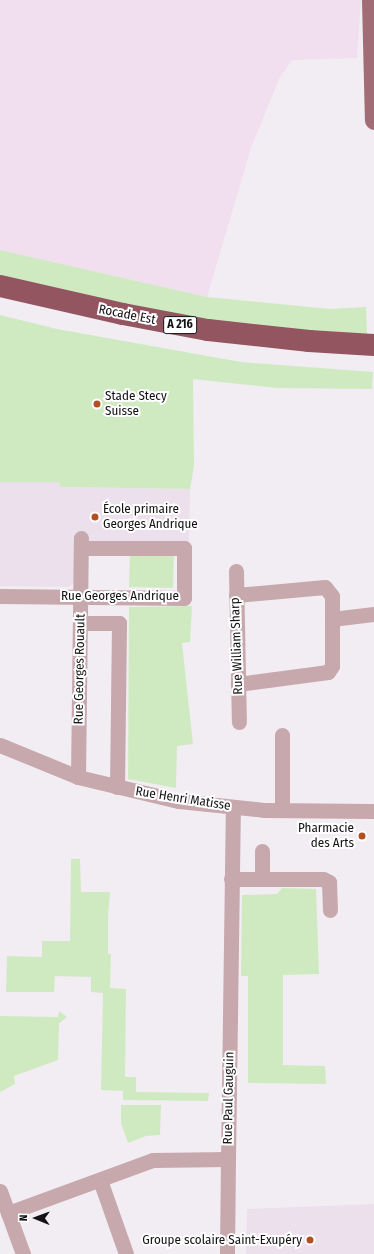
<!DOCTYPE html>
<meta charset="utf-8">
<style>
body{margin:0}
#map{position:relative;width:374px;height:1254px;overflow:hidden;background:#f2edf3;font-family:"Fira Sans Condensed",sans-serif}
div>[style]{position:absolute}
.built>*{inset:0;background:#ebe0ec}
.industrial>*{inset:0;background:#f1deef}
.green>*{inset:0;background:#cfeac1}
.minor>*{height:15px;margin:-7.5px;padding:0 7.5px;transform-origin:7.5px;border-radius:7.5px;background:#c7a8ac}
.major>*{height:19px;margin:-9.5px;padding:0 9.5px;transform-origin:9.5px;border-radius:9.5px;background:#a16c75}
.highway>*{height:22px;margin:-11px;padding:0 11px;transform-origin:11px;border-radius:11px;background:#935661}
.dots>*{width:11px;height:11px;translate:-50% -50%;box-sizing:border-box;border:2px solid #fff;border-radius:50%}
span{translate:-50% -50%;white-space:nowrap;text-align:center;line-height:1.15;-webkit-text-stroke:4px #fff;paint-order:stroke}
.shield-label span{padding:1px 3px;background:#fff;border:1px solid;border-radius:3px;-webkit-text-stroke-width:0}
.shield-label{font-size:12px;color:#141214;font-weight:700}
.street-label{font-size:13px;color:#141214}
.poi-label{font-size:13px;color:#141214}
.left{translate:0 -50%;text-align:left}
.right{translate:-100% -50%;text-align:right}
.north{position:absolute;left:16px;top:1198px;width:40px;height:40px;-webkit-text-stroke:3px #fff;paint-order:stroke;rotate:271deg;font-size:11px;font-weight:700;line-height:16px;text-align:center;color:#141214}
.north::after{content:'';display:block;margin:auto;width:14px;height:18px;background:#141214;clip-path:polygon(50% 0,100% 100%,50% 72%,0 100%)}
</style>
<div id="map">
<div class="built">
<div style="clip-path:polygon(0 482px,59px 482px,60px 487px,190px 489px,189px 544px,76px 541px,74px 583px,69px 587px,0 586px)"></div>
<div style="clip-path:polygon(374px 1204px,374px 1254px,246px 1254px,247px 1209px)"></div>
</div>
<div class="industrial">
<div style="clip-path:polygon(0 0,361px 0,357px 58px,292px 60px,279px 79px,251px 148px,207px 297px,0 250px)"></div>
</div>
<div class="green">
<div style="clip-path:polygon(0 250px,207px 297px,330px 309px,366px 307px,367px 334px,298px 332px,209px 320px,101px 301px,0 276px)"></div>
<div style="clip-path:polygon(0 315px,57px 329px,241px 362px,373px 372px,372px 389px,277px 388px,193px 379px,194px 466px,190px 489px,60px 487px,59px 482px,0 482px)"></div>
<div style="clip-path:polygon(130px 552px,174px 553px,173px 588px,129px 587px)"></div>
<div style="clip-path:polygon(192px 606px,190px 642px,182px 643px,193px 744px,177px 746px,176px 788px,128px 779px,129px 607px)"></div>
<div style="clip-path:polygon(71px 859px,80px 859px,81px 892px,110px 892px,108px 917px,108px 954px,111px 954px,110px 988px,126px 989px,125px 1077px,136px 1077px,136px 1092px,209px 1093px,208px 1101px,123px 1100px,123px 1091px,101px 1090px,103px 993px,91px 992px,91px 977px,55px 976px,54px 992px,6px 992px,7px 956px,42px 957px,42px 941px,70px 941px)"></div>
<div style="clip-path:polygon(282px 888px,316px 889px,319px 974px,283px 975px,283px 1065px,325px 1066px,326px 1084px,248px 1083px,248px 976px,241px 976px,242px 895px,277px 894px)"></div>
<div style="clip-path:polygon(59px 1011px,67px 1017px,59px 1023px,58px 1060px,14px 1076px,15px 1084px,0 1092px,0 1016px,58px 1017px)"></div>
<div style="clip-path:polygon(121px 1105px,161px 1105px,160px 1135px,146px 1136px,128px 1143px,121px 1123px)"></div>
</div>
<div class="minor">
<div style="left:236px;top:571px;width:151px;rotate:88.9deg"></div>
<div style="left:236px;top:595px;width:89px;rotate:-5.1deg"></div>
<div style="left:325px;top:587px;width:11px;rotate:52deg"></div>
<div style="left:332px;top:596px;width:70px;rotate:90deg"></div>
<div style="left:332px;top:666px;width:7px;rotate:124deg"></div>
<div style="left:328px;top:672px;width:91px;rotate:172.4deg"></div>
<div style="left:0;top:596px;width:184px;rotate:0.6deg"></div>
<div style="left:184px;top:598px;width:50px;rotate:-90deg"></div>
<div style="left:184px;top:548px;width:103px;rotate:180deg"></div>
<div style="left:332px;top:619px;width:42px;rotate:-6.8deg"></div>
<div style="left:80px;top:623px;width:39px"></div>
<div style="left:119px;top:623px;width:164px;rotate:90.7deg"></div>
<div style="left:282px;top:735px;width:75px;rotate:90deg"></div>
<div style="left:0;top:745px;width:84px;rotate:22.3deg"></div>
<div style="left:78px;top:777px;width:104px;rotate:13.4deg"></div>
<div style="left:179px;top:801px;width:85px;rotate:6deg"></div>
<div style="left:264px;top:810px;width:110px;rotate:0.5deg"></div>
<div style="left:78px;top:777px;width:239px;rotate:-89.3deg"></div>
<div style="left:262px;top:851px;width:28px;rotate:90deg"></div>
<div style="left:231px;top:879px;width:92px"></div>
<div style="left:323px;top:879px;width:7px;rotate:27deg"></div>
<div style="left:329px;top:882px;width:28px;rotate:88deg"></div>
<div style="left:100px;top:1180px;width:78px;rotate:70.6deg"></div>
<div style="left:0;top:1191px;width:67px;rotate:69.9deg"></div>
<div style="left:8px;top:1213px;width:154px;rotate:-20.1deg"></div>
<div style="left:153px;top:1160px;width:75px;rotate:-0.8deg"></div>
<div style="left:228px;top:1159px;width:351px;rotate:-89.2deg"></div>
<div style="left:227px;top:1254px;width:95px;rotate:-89.4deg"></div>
</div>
<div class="major">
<div style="left:371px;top:0;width:120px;rotate:88.6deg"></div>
</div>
<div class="highway">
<div style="left:0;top:286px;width:126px;rotate:12.8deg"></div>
<div style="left:123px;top:314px;width:86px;rotate:10.7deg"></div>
<div style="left:208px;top:330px;width:102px;rotate:6.2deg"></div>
<div style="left:309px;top:341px;width:65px;rotate:3.5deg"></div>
</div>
<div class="dots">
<div style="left:97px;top:404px;background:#b54f22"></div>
<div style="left:95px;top:517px;background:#b54f22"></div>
<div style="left:362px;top:836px;background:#b54f22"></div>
<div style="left:310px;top:1240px;background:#b54f22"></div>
</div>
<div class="shield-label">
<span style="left:180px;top:325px">A 216</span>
</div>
<div class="street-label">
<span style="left:127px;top:315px;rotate:11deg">Rocade Est</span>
<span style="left:120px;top:596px">Rue Georges Andrique</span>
<span style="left:237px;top:646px;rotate:-92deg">Rue William Sharp</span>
<span style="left:80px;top:669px;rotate:-89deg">Rue Georges Rouault</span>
<span style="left:183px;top:799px;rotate:9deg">Rue Henri Matisse</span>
<span style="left:229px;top:1098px;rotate:-89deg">Rue Paul Gauguin</span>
</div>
<div class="poi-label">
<span class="left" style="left:105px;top:404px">Stade Stecy<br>Suisse</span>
<span class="left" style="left:103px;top:517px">École primaire<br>Georges Andrique</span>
<span class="right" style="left:354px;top:836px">Pharmacie<br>des Arts</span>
<span class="right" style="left:302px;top:1240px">Groupe scolaire Saint-Exupéry</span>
</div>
<div class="north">N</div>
</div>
